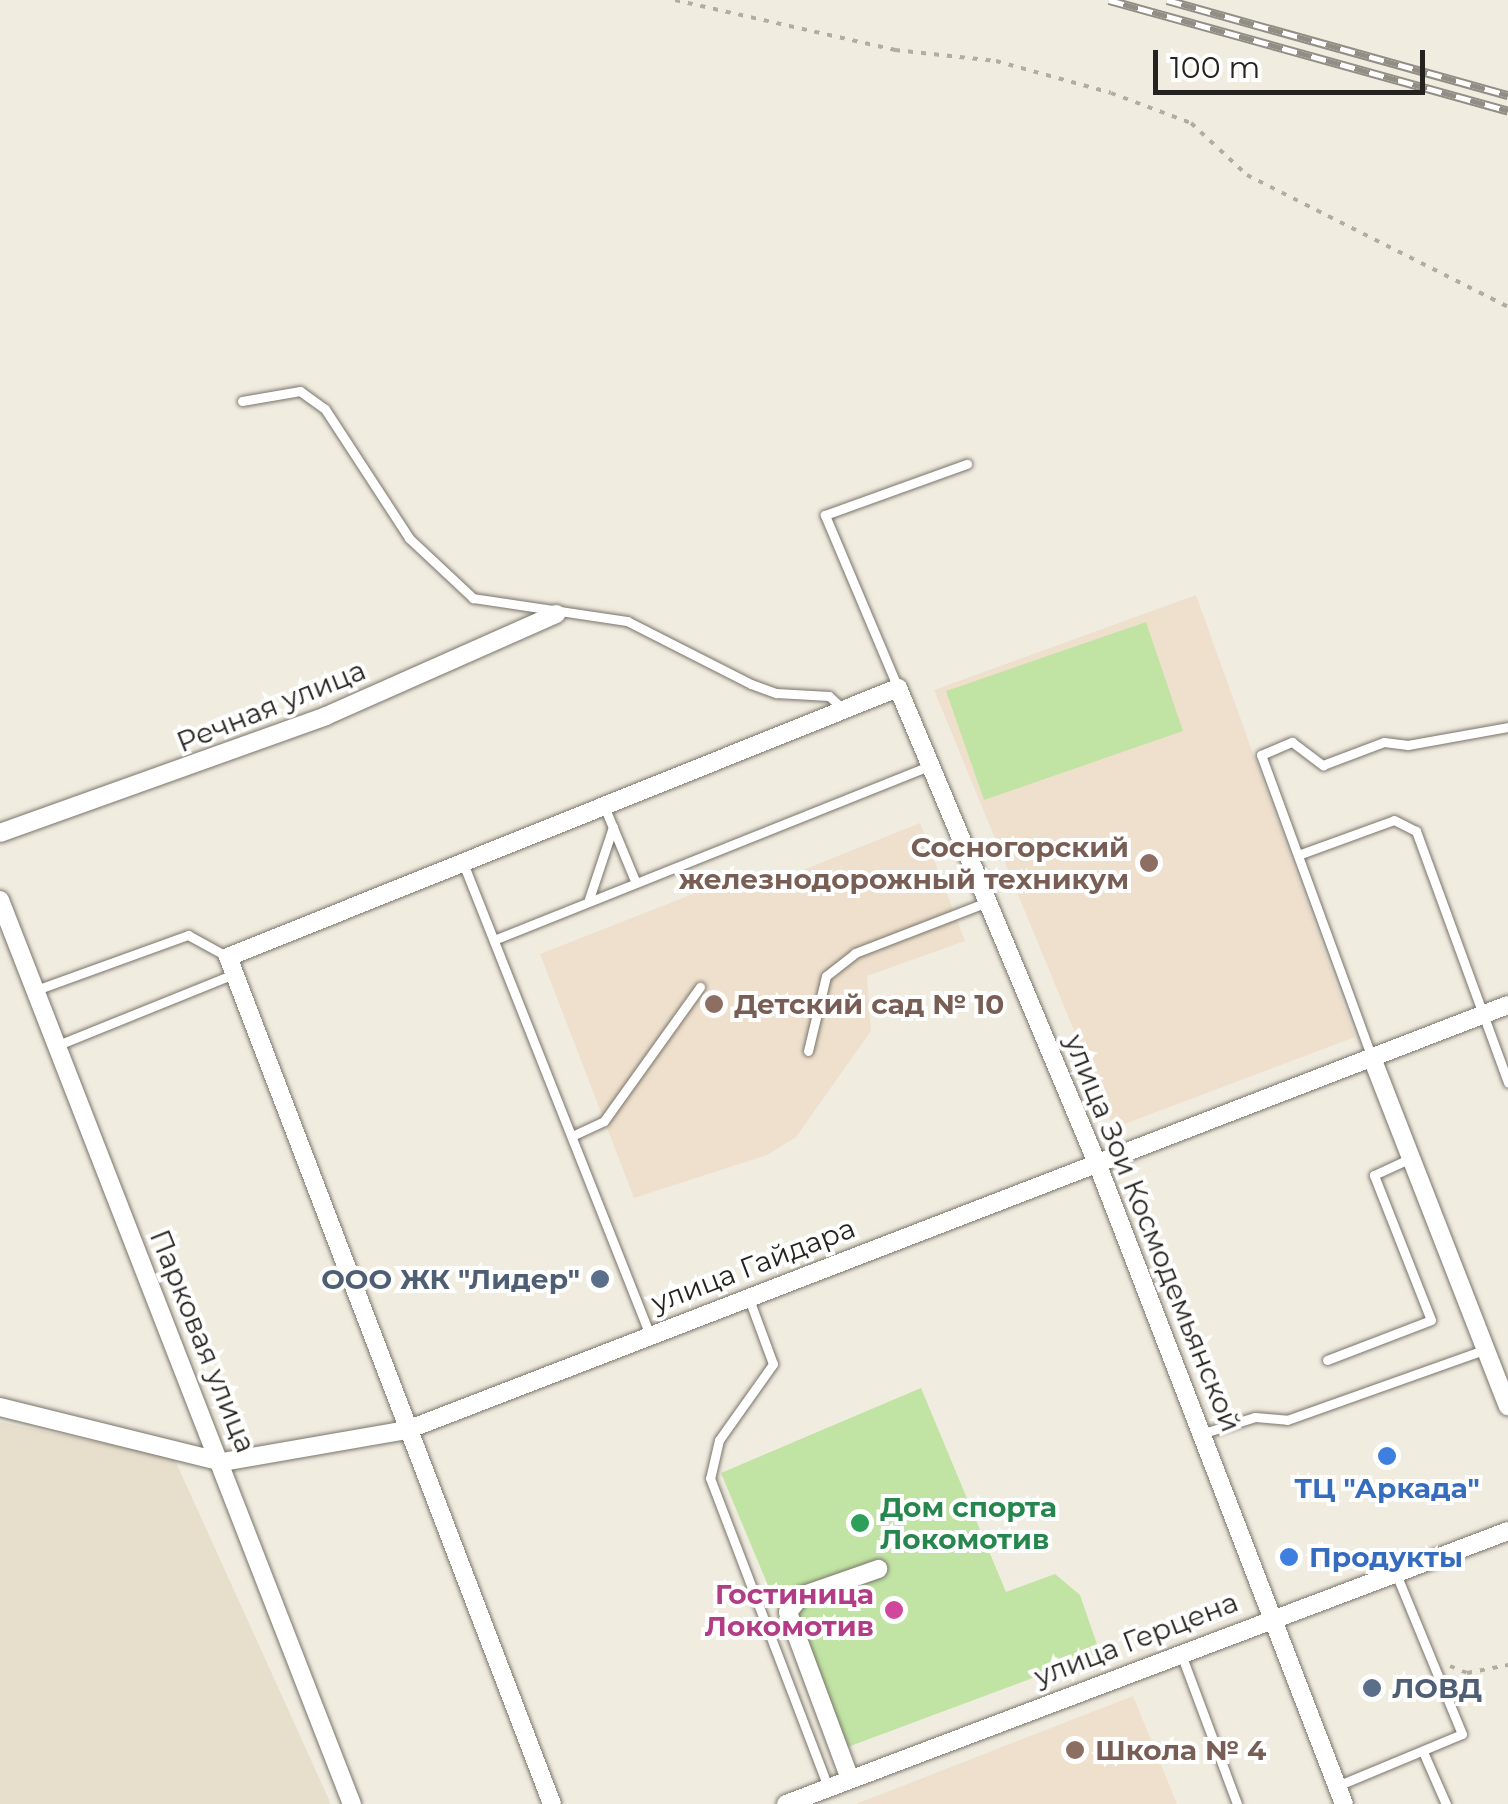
<!DOCTYPE html>
<meta charset="utf-8">
<style>
body{margin:0}
#map{position:relative;width:1508px;height:1804px;overflow:hidden;background:#f1ece0;font-family:Montserrat,sans-serif}
div>[style]{position:absolute}
.built>*{inset:0;background:#e7dfcc}
.education>*{inset:0;background:#efe0cd}
.green>*{inset:0;background:#c1e4a4}
.path>*{height:4px;margin-top:-2px;transform-origin:0;background:repeating-linear-gradient(90deg,#b1ada3 0 5px,transparent 0 13px)}
.roads{filter:drop-shadow(0 0 2px #79746a) drop-shadow(0 0 2px #79746a)}
.service>*{height:9px;margin:-4.5px;padding:0 4.5px;transform-origin:4.5px;border-radius:4.5px;background:#fff}
.minor>*{height:18px;margin:-9px;padding:0 9px;transform-origin:9px;border-radius:9px;background:#fff}
.rail>*{height:9px;margin-top:-4.5px;transform-origin:0;background:repeating-linear-gradient(90deg,#fff 0 15px,#928e86 0 30px);box-sizing:border-box;border-block:2px solid #928e86}
.dots>*{width:28px;height:28px;translate:-50% -50%;box-sizing:border-box;border:5px solid #fff;border-radius:50%}
span{translate:-50% -50%;white-space:nowrap;text-align:center;line-height:1.15;-webkit-text-stroke:8px #fff;paint-order:stroke}
.street-label{font-size:28px;color:#25231f}
.education-label{font-size:28px;color:#785e54;font-weight:700}
.right{translate:-100% -50%;text-align:right}
.left{translate:0 -50%;text-align:left}
.service-label{font-size:28px;color:#4e5e75;font-weight:700}
.shop-label{font-size:28px;color:#366cbe;font-weight:700}
.leisure-label{font-size:28px;color:#27864d;font-weight:700}
.hotel-label{font-size:28px;color:#b23c85;font-weight:700}
.scale{position:absolute;left:1153px;top:50px;width:272px;height:45px;box-sizing:border-box;border:5px solid #25231f;border-top:0;padding-left:12px;font-size:30px;line-height:35px;white-space:nowrap;color:#25231f;-webkit-text-stroke:8px #fff;paint-order:stroke}
</style>
<div id="map">
<div class="built">
<div style="clip-path:polygon(0 1422px,174px 1458px,331px 1804px,0 1804px)"></div>
</div>
<div class="education">
<div style="clip-path:polygon(1196px 595px,1355px 1037px,1114px 1128px,934px 690px)"></div>
<div style="clip-path:polygon(920px 823px,965px 941px,867px 976px,871px 1031px,796px 1137px,767px 1155px,634px 1198px,540px 954px,708px 888px,783px 878px)"></div>
<div style="clip-path:polygon(1133px 1696px,1177px 1804px,856px 1804px)"></div>
</div>
<div class="green">
<div style="clip-path:polygon(1146px 622px,1183px 731px,984px 800px,946px 691px)"></div>
<div style="clip-path:polygon(921px 1388px,1006px 1592px,1055px 1574px,1080px 1595px,1100px 1653px,837px 1751px,721px 1473px)"></div>
</div>
<div class="path">
<div style="left:675px;top:0;width:226px;rotate:12.8deg"></div>
<div style="left:895px;top:50px;width:102px;rotate:6.2deg"></div>
<div style="left:996px;top:61px;width:119px;rotate:15.5deg"></div>
<div style="left:1111px;top:93px;width:85px;rotate:20.6deg"></div>
<div style="left:1191px;top:123px;width:76px;rotate:42.9deg"></div>
<div style="left:1247px;top:175px;width:292px;rotate:26.8deg"></div>
<div style="left:1450px;top:1666px;width:18px;rotate:22deg"></div>
<div style="left:1467px;top:1673px;width:42px;rotate:-11deg"></div>
</div>
<div class="roads">
<div class="service">
<div style="left:242px;top:401px;width:59px;rotate:-9.8deg"></div>
<div style="left:300px;top:391px;width:31px;rotate:36deg"></div>
<div style="left:325px;top:409px;width:154px;rotate:56.9deg"></div>
<div style="left:409px;top:538px;width:88px;rotate:43.2deg"></div>
<div style="left:473px;top:598px;width:156px;rotate:8.5deg"></div>
<div style="left:627px;top:621px;width:139px;rotate:26.9deg"></div>
<div style="left:751px;top:684px;width:27px;rotate:20deg"></div>
<div style="left:776px;top:693px;width:53px;rotate:3.2deg"></div>
<div style="left:829px;top:696px;width:21px;rotate:43deg"></div>
<div style="left:898px;top:688px;width:188px;rotate:-112.9deg"></div>
<div style="left:825px;top:515px;width:151px;rotate:-19.8deg"></div>
<div style="left:604px;top:806px;width:81px;rotate:67.5deg"></div>
<div style="left:1298px;top:855px;width:102px;rotate:-20deg"></div>
<div style="left:1394px;top:820px;width:25px;rotate:27deg"></div>
<div style="left:1416px;top:831px;width:268px;rotate:69.9deg"></div>
<div style="left:463px;top:863px;width:508px;rotate:68.39deg"></div>
<div style="left:589px;top:899px;width:76px;rotate:-71.6deg"></div>
<div style="left:494px;top:940px;width:471px;rotate:-21.8deg"></div>
<div style="left:36px;top:990px;width:162px;rotate:-19.9deg"></div>
<div style="left:188px;top:935px;width:46px;rotate:28.8deg"></div>
<div style="left:58px;top:1045px;width:190px;rotate:-22deg"></div>
<div style="left:808px;top:1051px;width:77px;rotate:-76.5deg"></div>
<div style="left:826px;top:976px;width:37px;rotate:-38deg"></div>
<div style="left:855px;top:953px;width:142px;rotate:-21.1deg"></div>
<div style="left:1372px;top:1058px;width:323px;rotate:-110.1deg"></div>
<div style="left:1261px;top:755px;width:34px;rotate:-23deg"></div>
<div style="left:1292px;top:742px;width:39px;rotate:37deg"></div>
<div style="left:1323px;top:765px;width:65px;rotate:-20.7deg"></div>
<div style="left:1384px;top:742px;width:24px;rotate:7deg"></div>
<div style="left:1408px;top:745px;width:102px;rotate:-10.2deg"></div>
<div style="left:572px;top:1136px;width:35px;rotate:-25deg"></div>
<div style="left:604px;top:1121px;width:165px;rotate:-54.4deg"></div>
<div style="left:749px;top:1299px;width:69px;rotate:69.7deg"></div>
<div style="left:773px;top:1364px;width:93px;rotate:125.4deg"></div>
<div style="left:719px;top:1440px;width:39px;rotate:103deg"></div>
<div style="left:710px;top:1478px;width:331px;rotate:69.1deg"></div>
<div style="left:1327px;top:1360px;width:111px;rotate:-21deg"></div>
<div style="left:1431px;top:1320px;width:156px;rotate:-111.5deg"></div>
<div style="left:1374px;top:1175px;width:41px;rotate:-24.7deg"></div>
<div style="left:1204px;top:1433px;width:53px;rotate:-17.4deg"></div>
<div style="left:1255px;top:1417px;width:32px;rotate:5deg"></div>
<div style="left:1287px;top:1420px;width:211px;rotate:-19.6deg"></div>
<div style="left:1181px;top:1654px;width:160px;rotate:69.5deg"></div>
<div style="left:1424px;top:1754px;width:55px;rotate:66.3deg"></div>
<div style="left:1337px;top:1786px;width:135px;rotate:-22.6deg"></div>
<div style="left:1462px;top:1734px;width:173px;rotate:-112.4deg"></div>
</div>
<div class="minor">
<div style="left:0;top:833px;width:346px;rotate:-19.7deg"></div>
<div style="left:326px;top:716px;width:252px;rotate:-23.9deg"></div>
<div style="left:0;top:900px;width:970px;rotate:68.73deg"></div>
<div style="left:1372px;top:1058px;width:374px;rotate:68.7deg"></div>
<div style="left:0;top:1407px;width:229px;rotate:13.9deg"></div>
<div style="left:222px;top:1462px;width:188px;rotate:-9.8deg"></div>
<div style="left:407px;top:1430px;width:1180px;rotate:-21.11deg"></div>
<div style="left:850px;top:1779px;width:178px;rotate:-110.4deg"></div>
<div style="left:788px;top:1612px;width:21px;rotate:-51deg"></div>
<div style="left:801px;top:1596px;width:82px;rotate:-19.3deg"></div>
<div style="left:552px;top:1804px;width:907px;rotate:-110.93deg"></div>
<div style="left:228px;top:957px;width:722px;rotate:-21.88deg"></div>
<div style="left:898px;top:688px;width:515px;rotate:67.27deg"></div>
<div style="left:1097px;top:1163px;width:687px;rotate:68.93deg"></div>
<div style="left:786px;top:1804px;width:772px;rotate:-20.71deg"></div>
</div>
</div>
<div class="rail">
<div style="left:1109px;top:0;width:414px;rotate:15.5deg"></div>
<div style="left:1167px;top:0;width:354px;rotate:15.6deg"></div>
</div>
<div class="dots">
<div style="left:1149px;top:863px;background:#8d6e63"></div>
<div style="left:714px;top:1004px;background:#8d6e63"></div>
<div style="left:600px;top:1279px;background:#5c6f8a"></div>
<div style="left:1387px;top:1456px;background:#3f7fe0"></div>
<div style="left:860px;top:1523px;background:#2e9e5b"></div>
<div style="left:1289px;top:1557px;background:#3f7fe0"></div>
<div style="left:894px;top:1610px;background:#d1479c"></div>
<div style="left:1372px;top:1688px;background:#5c6f8a"></div>
<div style="left:1075px;top:1750px;background:#8d6e63"></div>
</div>
<div class="street-label">
<span style="left:271px;top:706px;rotate:-22deg">Речная улица</span>
<span style="left:1153px;top:1233px;rotate:68deg">улица Зои Космодемьянской</span>
<span style="left:753px;top:1265px;rotate:-21deg">улица Гайдара</span>
<span style="left:203px;top:1341px;rotate:68deg">Парковая улица</span>
<span style="left:1136px;top:1639px;rotate:-21deg">улица Герцена</span>
</div>
<div class="education-label">
<span class="right" style="left:1129px;top:863px">Сосногорский<br>железнодорожный техникум</span>
<span class="left" style="left:734px;top:1004px">Детский сад № 10</span>
<span class="left" style="left:1095px;top:1750px">Школа № 4</span>
</div>
<div class="service-label">
<span class="right" style="left:580px;top:1279px">ООО ЖК "Лидер"</span>
<span class="left" style="left:1392px;top:1688px">ЛОВД</span>
</div>
<div class="shop-label">
<span style="left:1387px;top:1488px">ТЦ "Аркада"</span>
<span class="left" style="left:1309px;top:1557px">Продукты</span>
</div>
<div class="leisure-label">
<span class="left" style="left:880px;top:1523px">Дом спорта<br>Локомотив</span>
</div>
<div class="hotel-label">
<span class="right" style="left:874px;top:1610px">Гостиница<br>Локомотив</span>
</div>
<div class="scale">100 m</div>
</div>
